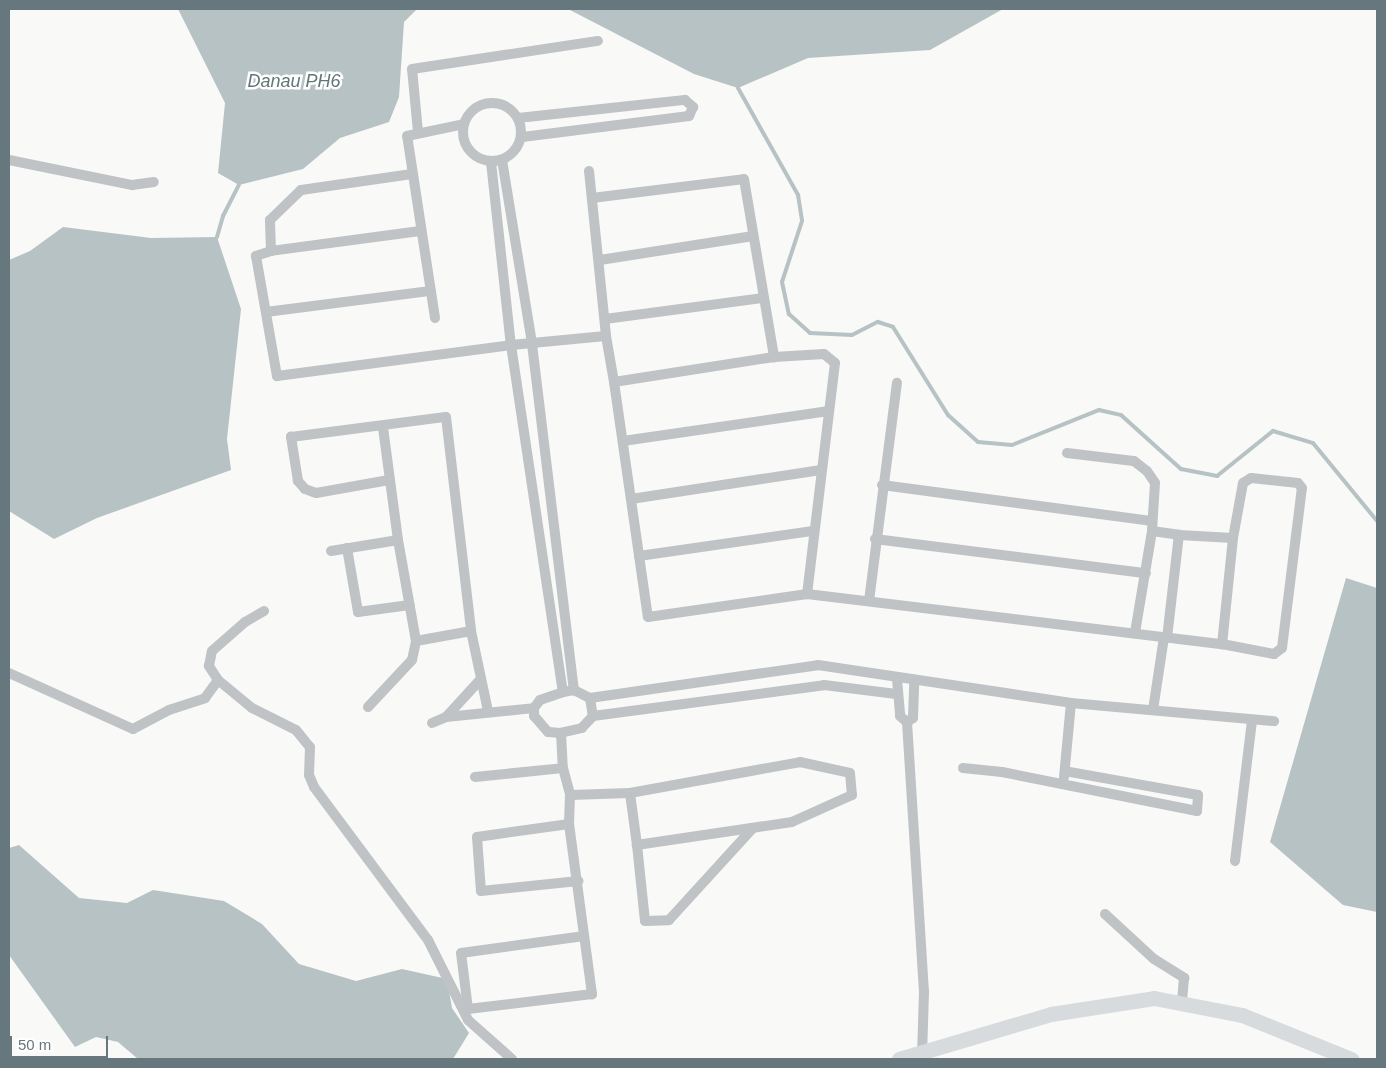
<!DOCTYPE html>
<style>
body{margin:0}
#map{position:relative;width:1386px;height:1068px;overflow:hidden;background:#f9f9f7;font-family:Arial,sans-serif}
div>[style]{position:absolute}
.water>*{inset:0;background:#b7c2c5}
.stream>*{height:4px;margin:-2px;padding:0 2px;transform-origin:2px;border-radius:2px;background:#b7c2c5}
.street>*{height:10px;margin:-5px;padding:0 5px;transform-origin:5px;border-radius:5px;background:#bfc3c6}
.street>.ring{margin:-5px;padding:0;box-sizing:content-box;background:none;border:10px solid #bfc3c6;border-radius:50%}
.secondary>*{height:15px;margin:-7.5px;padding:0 7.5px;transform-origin:7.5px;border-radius:7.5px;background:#d7dbdd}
span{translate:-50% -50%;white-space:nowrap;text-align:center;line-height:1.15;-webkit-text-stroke:5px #fff;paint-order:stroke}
.water-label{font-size:18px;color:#627578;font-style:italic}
.frame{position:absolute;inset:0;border:10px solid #67777e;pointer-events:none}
.scale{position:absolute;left:10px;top:1036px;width:98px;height:22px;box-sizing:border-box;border:2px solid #67777e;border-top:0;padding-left:6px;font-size:15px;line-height:18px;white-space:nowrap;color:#67777e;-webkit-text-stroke:4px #fff;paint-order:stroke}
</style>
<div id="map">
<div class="water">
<div style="clip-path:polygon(178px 9px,417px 9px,404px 22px,399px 97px,389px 122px,340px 138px,303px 169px,239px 185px,218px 173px,225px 103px)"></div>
<div style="clip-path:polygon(568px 9px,1003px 9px,930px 50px,808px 58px,738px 88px,694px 74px)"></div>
<div style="clip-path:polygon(63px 227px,151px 238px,217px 237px,241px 309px,227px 439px,231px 470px,97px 518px,54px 539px,9px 511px,9px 260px,30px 251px)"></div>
<div style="clip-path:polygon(1346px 578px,1377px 588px,1377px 912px,1343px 905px,1270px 842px)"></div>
<div style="clip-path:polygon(19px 845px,79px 898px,127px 903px,153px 890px,224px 901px,262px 924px,299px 964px,356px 981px,402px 969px,447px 979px,452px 1008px,469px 1033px,453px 1059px,138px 1059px,118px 1042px,96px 1037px,75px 1047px,9px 955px,9px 848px)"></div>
</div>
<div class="stream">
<div style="left:738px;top:88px;width:123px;rotate:60.7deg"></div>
<div style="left:798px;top:195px;width:26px;rotate:81deg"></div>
<div style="left:802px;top:221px;width:64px;rotate:108.2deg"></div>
<div style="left:782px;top:282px;width:33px;rotate:78deg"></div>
<div style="left:789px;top:314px;width:28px;rotate:42deg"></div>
<div style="left:810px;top:333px;width:42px;rotate:2.7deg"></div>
<div style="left:852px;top:335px;width:29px;rotate:-27deg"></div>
<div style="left:878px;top:322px;width:16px;rotate:18deg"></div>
<div style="left:893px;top:327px;width:104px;rotate:58deg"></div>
<div style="left:948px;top:415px;width:40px;rotate:42deg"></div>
<div style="left:978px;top:442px;width:34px;rotate:5deg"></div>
<div style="left:1012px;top:445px;width:94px;rotate:-21.9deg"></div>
<div style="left:1099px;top:410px;width:23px;rotate:13deg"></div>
<div style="left:1121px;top:415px;width:81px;rotate:42deg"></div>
<div style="left:1181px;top:469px;width:37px;rotate:11deg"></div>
<div style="left:1217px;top:476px;width:72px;rotate:-38.8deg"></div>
<div style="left:1273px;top:431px;width:42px;rotate:16.7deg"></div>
<div style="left:1313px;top:443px;width:101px;rotate:50.6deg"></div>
<div style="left:217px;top:237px;width:22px;rotate:-74deg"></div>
<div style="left:223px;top:216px;width:35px;rotate:-63deg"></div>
</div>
<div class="street">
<div class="ring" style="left:463px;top:103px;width:48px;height:48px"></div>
<div style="left:518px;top:118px;width:168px;rotate:-6.2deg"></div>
<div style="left:685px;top:100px;width:11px;rotate:41deg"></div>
<div style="left:693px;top:107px;width:10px;rotate:114deg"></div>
<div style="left:689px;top:116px;width:168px;rotate:172.8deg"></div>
<div style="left:418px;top:132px;width:63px;rotate:-95.4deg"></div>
<div style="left:412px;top:69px;width:188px;rotate:-8.6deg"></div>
<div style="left:9px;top:160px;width:126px;rotate:11.5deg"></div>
<div style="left:132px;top:185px;width:22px;rotate:-8deg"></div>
<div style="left:502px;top:160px;width:186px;rotate:80.7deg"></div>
<div style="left:532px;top:344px;width:349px;rotate:83.1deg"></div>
<div style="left:491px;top:162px;width:184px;rotate:83.8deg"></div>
<div style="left:511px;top:345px;width:351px;rotate:81.5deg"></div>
<div style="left:589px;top:171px;width:166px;rotate:84.1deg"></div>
<div style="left:606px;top:336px;width:47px;rotate:80.1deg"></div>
<div style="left:614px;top:382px;width:162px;rotate:-8.9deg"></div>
<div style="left:774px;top:357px;width:50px;rotate:-3.4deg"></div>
<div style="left:824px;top:354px;width:14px;rotate:39deg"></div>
<div style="left:835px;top:363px;width:233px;rotate:96.9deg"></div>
<div style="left:807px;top:594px;width:418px;rotate:6.9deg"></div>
<div style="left:1222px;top:644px;width:53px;rotate:10.9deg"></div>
<div style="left:1274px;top:654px;width:10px;rotate:-37deg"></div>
<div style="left:1282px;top:648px;width:161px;rotate:-82.9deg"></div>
<div style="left:1302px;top:488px;width:6px;rotate:-129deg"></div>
<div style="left:1298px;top:483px;width:47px;rotate:-173.9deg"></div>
<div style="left:1251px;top:478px;width:9px;rotate:148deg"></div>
<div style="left:1243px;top:483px;width:56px;rotate:100.3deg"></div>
<div style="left:1233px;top:538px;width:107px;rotate:95.9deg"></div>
<div style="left:592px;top:198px;width:153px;rotate:-7.1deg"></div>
<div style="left:744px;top:179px;width:181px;rotate:80.4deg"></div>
<div style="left:420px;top:231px;width:150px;rotate:172.4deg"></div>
<div style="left:271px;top:251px;width:16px;rotate:162deg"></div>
<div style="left:256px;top:256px;width:122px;rotate:80.1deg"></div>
<div style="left:277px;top:376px;width:236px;rotate:-7.5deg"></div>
<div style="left:511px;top:345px;width:95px;rotate:-5.4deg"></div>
<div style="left:271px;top:251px;width:31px;rotate:-92deg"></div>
<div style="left:270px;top:220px;width:43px;rotate:-44.1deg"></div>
<div style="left:301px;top:190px;width:112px;rotate:-8.2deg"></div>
<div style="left:600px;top:260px;width:155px;rotate:-8.9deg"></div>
<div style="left:266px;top:312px;width:166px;rotate:-7.3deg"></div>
<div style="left:435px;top:318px;width:184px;rotate:-98.7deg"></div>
<div style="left:407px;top:136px;width:58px;rotate:-11.9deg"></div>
<div style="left:605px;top:319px;width:158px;rotate:-7.6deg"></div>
<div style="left:614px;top:382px;width:237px;rotate:81.8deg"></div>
<div style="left:648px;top:617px;width:161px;rotate:-8.2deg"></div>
<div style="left:623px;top:441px;width:208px;rotate:-8.3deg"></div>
<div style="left:1067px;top:453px;width:67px;rotate:6.8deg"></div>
<div style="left:1134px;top:461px;width:16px;rotate:38deg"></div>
<div style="left:1147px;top:471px;width:14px;rotate:56deg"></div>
<div style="left:1155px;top:483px;width:48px;rotate:93.6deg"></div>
<div style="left:1152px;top:531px;width:103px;rotate:99.5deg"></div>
<div style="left:389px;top:480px;width:74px;rotate:169.9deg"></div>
<div style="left:316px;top:493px;width:12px;rotate:-160deg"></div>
<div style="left:305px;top:489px;width:11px;rotate:-131deg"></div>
<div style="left:298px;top:481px;width:45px;rotate:-99deg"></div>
<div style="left:291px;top:437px;width:156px;rotate:-7.4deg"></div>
<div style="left:446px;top:417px;width:215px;rotate:83.3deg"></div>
<div style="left:471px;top:631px;width:82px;rotate:78deg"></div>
<div style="left:882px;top:485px;width:271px;rotate:7.6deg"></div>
<div style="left:631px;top:499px;width:192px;rotate:-8.7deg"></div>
<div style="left:1152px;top:531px;width:27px;rotate:8deg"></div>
<div style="left:875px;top:539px;width:273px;rotate:7.2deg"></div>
<div style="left:347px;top:548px;width:65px;rotate:80.2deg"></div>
<div style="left:358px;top:612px;width:52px;rotate:-7.7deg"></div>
<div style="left:331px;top:551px;width:68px;rotate:-9.3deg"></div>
<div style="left:639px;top:556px;width:176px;rotate:-8.2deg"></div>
<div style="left:869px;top:601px;width:220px;rotate:-82.7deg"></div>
<div style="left:1167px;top:638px;width:104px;rotate:-83.4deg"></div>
<div style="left:1179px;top:535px;width:54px;rotate:3.2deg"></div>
<div style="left:416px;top:641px;width:56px;rotate:-10.3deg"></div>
<div style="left:9px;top:673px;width:136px;rotate:24.3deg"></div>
<div style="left:133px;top:729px;width:41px;rotate:-27.8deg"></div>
<div style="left:169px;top:710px;width:38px;rotate:-18deg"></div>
<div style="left:205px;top:698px;width:22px;rotate:-54deg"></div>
<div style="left:218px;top:680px;width:44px;rotate:39.5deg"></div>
<div style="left:252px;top:708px;width:49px;rotate:26.6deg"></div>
<div style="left:296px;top:730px;width:22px;rotate:51deg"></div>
<div style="left:310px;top:747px;width:28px;rotate:92deg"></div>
<div style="left:309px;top:775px;width:13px;rotate:67deg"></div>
<div style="left:314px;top:787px;width:191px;rotate:53.3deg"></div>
<div style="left:428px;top:940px;width:89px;rotate:63.4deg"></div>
<div style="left:468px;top:1020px;width:59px;rotate:41.6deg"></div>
<div style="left:897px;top:679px;width:37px;rotate:85deg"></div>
<div style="left:900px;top:716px;width:9px;rotate:41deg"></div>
<div style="left:907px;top:722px;width:271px;rotate:86.4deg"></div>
<div style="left:924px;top:992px;width:62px;rotate:91.8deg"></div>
<div style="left:218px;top:680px;width:17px;rotate:-123deg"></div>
<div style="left:209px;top:666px;width:15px;rotate:-79deg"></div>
<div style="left:212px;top:651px;width:44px;rotate:-41.3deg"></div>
<div style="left:245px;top:622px;width:22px;rotate:-30deg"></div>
<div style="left:480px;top:680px;width:50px;rotate:132.6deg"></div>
<div style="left:446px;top:717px;width:88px;rotate:-5.8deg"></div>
<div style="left:590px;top:698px;width:18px;rotate:81deg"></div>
<div style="left:593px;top:716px;width:16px;rotate:133deg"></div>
<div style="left:582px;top:728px;width:22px;rotate:167deg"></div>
<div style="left:561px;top:733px;width:13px;rotate:-176deg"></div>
<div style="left:548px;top:732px;width:21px;rotate:-131deg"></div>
<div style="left:534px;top:716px;width:8px;rotate:-90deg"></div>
<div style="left:534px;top:708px;width:10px;rotate:-53deg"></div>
<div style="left:540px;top:700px;width:24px;rotate:-19deg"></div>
<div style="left:563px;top:692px;width:11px;rotate:-10deg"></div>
<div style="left:574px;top:690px;width:18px;rotate:27deg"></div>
<div style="left:590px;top:698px;width:230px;rotate:-8.2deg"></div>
<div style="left:818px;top:665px;width:256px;rotate:8.5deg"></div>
<div style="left:1071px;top:703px;width:204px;rotate:5.1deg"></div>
<div style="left:368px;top:707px;width:64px;rotate:-46.9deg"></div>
<div style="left:412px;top:660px;width:19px;rotate:-78deg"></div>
<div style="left:416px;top:641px;width:103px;rotate:-100.1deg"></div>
<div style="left:398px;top:540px;width:114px;rotate:-97.6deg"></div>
<div style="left:1153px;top:710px;width:74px;rotate:-81.4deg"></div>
<div style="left:593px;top:716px;width:233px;rotate:-7.6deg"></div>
<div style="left:824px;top:685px;width:73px;rotate:7.1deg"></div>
<div style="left:907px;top:722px;width:7px;rotate:-34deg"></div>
<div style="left:913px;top:718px;width:37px;rotate:-88deg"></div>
<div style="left:432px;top:723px;width:15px;rotate:-23deg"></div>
<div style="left:561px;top:733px;width:35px;rotate:87deg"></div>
<div style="left:563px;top:768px;width:28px;rotate:75deg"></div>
<div style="left:570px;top:795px;width:29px;rotate:92deg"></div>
<div style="left:569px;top:824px;width:172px;rotate:82.3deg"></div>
<div style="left:592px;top:994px;width:125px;rotate:173.1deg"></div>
<div style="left:468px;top:1009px;width:56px;rotate:-97.1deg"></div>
<div style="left:461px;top:953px;width:124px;rotate:-7.9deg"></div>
<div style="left:963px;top:768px;width:39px;rotate:6deg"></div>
<div style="left:1002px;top:772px;width:199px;rotate:11.3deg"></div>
<div style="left:1197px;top:811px;width:16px;rotate:-86deg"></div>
<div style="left:1198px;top:795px;width:135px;rotate:-169.8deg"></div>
<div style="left:475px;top:777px;width:88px;rotate:-5.8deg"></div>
<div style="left:1064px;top:777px;width:74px;rotate:-84.6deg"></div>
<div style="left:570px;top:795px;width:60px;rotate:-1.9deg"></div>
<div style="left:630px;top:793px;width:173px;rotate:-10.3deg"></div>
<div style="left:800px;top:762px;width:51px;rotate:12.4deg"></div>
<div style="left:850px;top:773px;width:22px;rotate:85deg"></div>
<div style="left:852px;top:795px;width:66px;rotate:155.8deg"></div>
<div style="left:792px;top:822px;width:157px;rotate:171.6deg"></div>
<div style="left:637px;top:845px;width:52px;rotate:-97.7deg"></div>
<div style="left:569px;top:824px;width:93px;rotate:172deg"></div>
<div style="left:477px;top:837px;width:54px;rotate:85.8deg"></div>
<div style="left:481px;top:891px;width:98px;rotate:-5.9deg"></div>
<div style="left:637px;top:845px;width:76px;rotate:84deg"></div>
<div style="left:645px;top:921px;width:24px;rotate:-2deg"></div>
<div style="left:669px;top:920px;width:123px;rotate:-47.6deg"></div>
<div style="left:1235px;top:861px;width:142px;rotate:-83.1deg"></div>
<div style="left:1105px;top:914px;width:67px;rotate:42.6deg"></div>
<div style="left:1154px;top:959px;width:36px;rotate:32deg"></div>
<div style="left:1184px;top:978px;width:24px;rotate:95deg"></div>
</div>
<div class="secondary">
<div style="left:899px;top:1059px;width:159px;rotate:-16.5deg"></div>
<div style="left:1051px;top:1014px;width:104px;rotate:-8.8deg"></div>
<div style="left:1154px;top:998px;width:90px;rotate:10.9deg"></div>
<div style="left:1242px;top:1015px;width:118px;rotate:22deg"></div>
</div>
<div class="water-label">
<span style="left:294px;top:81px">Danau PH6</span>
</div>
<div class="frame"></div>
<div class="scale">50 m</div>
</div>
